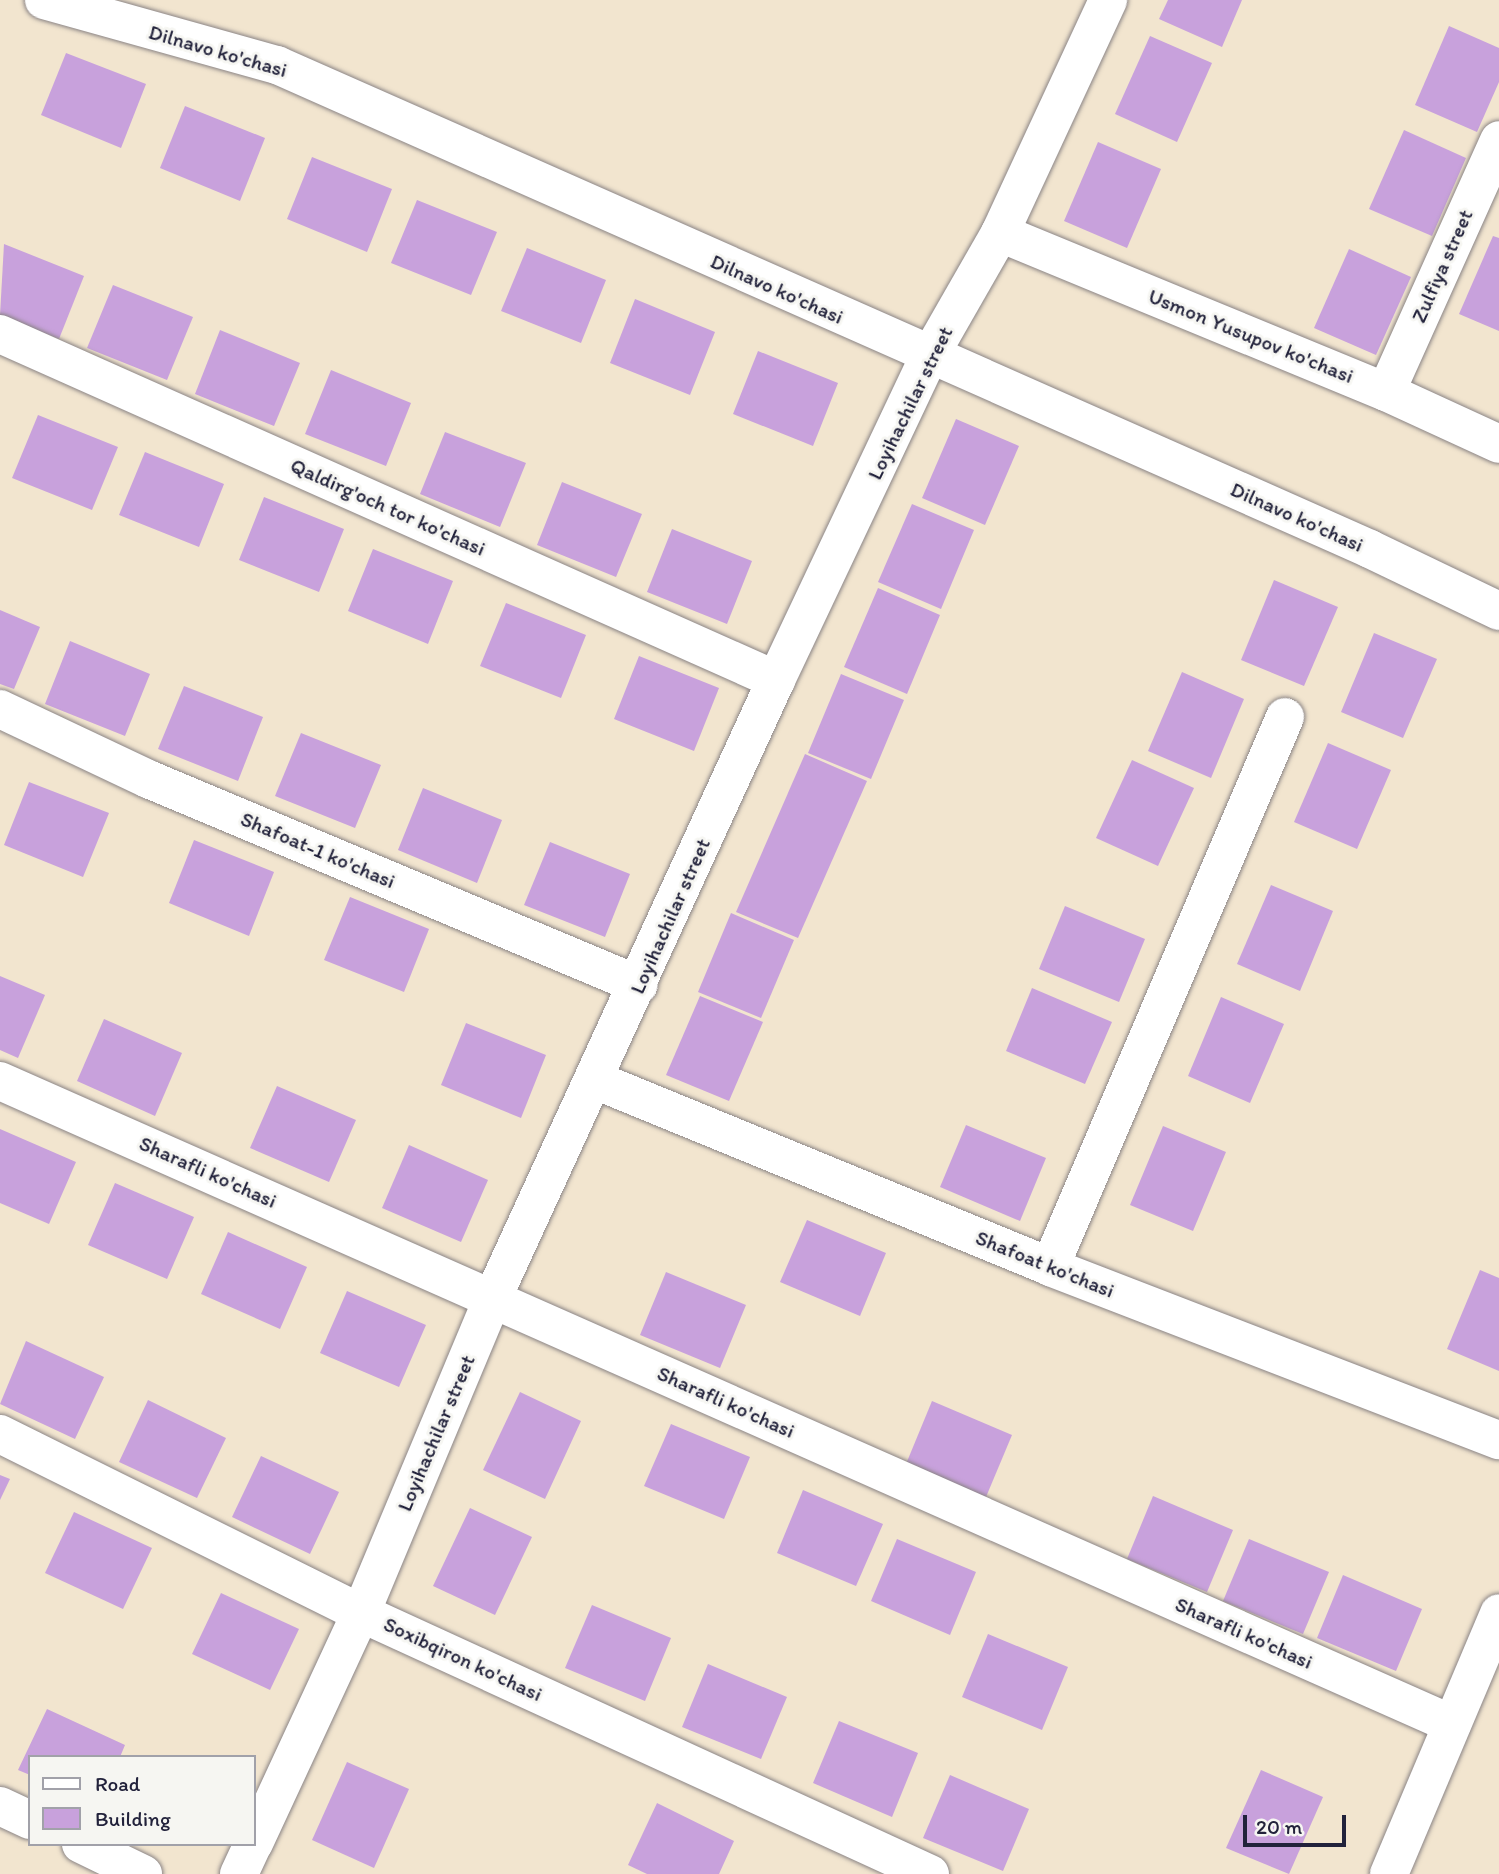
<!DOCTYPE html>
<style>
body{margin:0}
#map{position:relative;width:1499px;height:1874px;overflow:hidden;background:#f2e5cf;font-family:Itim,sans-serif}
div>[style]{position:absolute}
.building>*{inset:0;background:#c8a1dc}
.roads{filter:drop-shadow(0 0 2px #8a8485) drop-shadow(0 0 2px #8a8485)}
.minor>*{height:38px;margin:-19px;padding:0 19px;transform-origin:19px;border-radius:19px;background:#fff}
span{translate:-50% -50%;white-space:nowrap;text-align:center;line-height:1.15;-webkit-text-stroke:6px #f6f6f2;paint-order:stroke}
.street-label{font-size:21px;color:#22223b}
.legend{position:absolute;left:28px;top:1755px;width:228px;height:91px;box-sizing:border-box;background:#f6f6f2;border:2px solid #a1a1a9;margin:0;padding:9px 12px;list-style:none;font-size:21px;color:#22223b}
.legend li{display:flex;align-items:center;gap:14px;height:35px}
.legend b{width:35px;border:2px solid #a1a1a9}
.scale{position:absolute;left:1243px;top:1815px;width:103px;height:32px;box-sizing:border-box;border:4px solid #22223b;border-top:0;padding-left:9px;font-size:21px;line-height:24px;white-space:nowrap;color:#22223b;-webkit-text-stroke:5px #f6f6f2;paint-order:stroke}
</style>
<div id="map">
<div class="building">
<div style="clip-path:polygon(1168px 0,1242px 0,1222px 47px,1159px 19px)"></div>
<div style="clip-path:polygon(1449px 26px,1499px 48px,1499px 82px,1477px 132px,1415px 105px)"></div>
<div style="clip-path:polygon(1150px 36px,1212px 63px,1177px 142px,1115px 114px)"></div>
<div style="clip-path:polygon(66px 53px,146px 84px,121px 148px,41px 115px)"></div>
<div style="clip-path:polygon(185px 106px,265px 138px,240px 201px,160px 168px)"></div>
<div style="clip-path:polygon(1404px 130px,1466px 158px,1432px 236px,1369px 209px)"></div>
<div style="clip-path:polygon(1098px 142px,1161px 169px,1127px 248px,1064px 221px)"></div>
<div style="clip-path:polygon(312px 157px,392px 189px,367px 252px,287px 219px)"></div>
<div style="clip-path:polygon(417px 200px,497px 232px,471px 295px,391px 263px)"></div>
<div style="clip-path:polygon(1493px 236px,1499px 238px,1499px 331px,1459px 314px)"></div>
<div style="clip-path:polygon(4px 244px,84px 276px,59px 339px,0 315px)"></div>
<div style="clip-path:polygon(527px 248px,606px 280px,581px 343px,501px 311px)"></div>
<div style="clip-path:polygon(1349px 249px,1411px 277px,1376px 355px,1314px 328px)"></div>
<div style="clip-path:polygon(113px 285px,193px 317px,167px 380px,87px 348px)"></div>
<div style="clip-path:polygon(635px 299px,715px 332px,690px 395px,610px 363px)"></div>
<div style="clip-path:polygon(220px 330px,300px 363px,274px 426px,195px 394px)"></div>
<div style="clip-path:polygon(758px 351px,838px 383px,813px 446px,733px 414px)"></div>
<div style="clip-path:polygon(331px 370px,411px 403px,386px 466px,305px 434px)"></div>
<div style="clip-path:polygon(38px 415px,118px 447px,92px 510px,12px 478px)"></div>
<div style="clip-path:polygon(956px 419px,1019px 446px,985px 525px,922px 498px)"></div>
<div style="clip-path:polygon(445px 432px,526px 463px,500px 527px,420px 494px)"></div>
<div style="clip-path:polygon(145px 452px,224px 484px,199px 547px,119px 515px)"></div>
<div style="clip-path:polygon(562px 482px,642px 514px,616px 577px,537px 545px)"></div>
<div style="clip-path:polygon(264px 497px,344px 529px,319px 592px,239px 560px)"></div>
<div style="clip-path:polygon(912px 504px,974px 530px,941px 609px,878px 582px)"></div>
<div style="clip-path:polygon(672px 529px,752px 561px,727px 624px,647px 592px)"></div>
<div style="clip-path:polygon(373px 549px,453px 581px,428px 644px,348px 611px)"></div>
<div style="clip-path:polygon(1274px 580px,1338px 607px,1304px 686px,1241px 660px)"></div>
<div style="clip-path:polygon(878px 588px,940px 615px,907px 694px,844px 667px)"></div>
<div style="clip-path:polygon(506px 603px,586px 635px,561px 698px,480px 666px)"></div>
<div style="clip-path:polygon(0 610px,40px 627px,14px 689px,0 684px)"></div>
<div style="clip-path:polygon(1374px 633px,1437px 659px,1403px 738px,1341px 712px)"></div>
<div style="clip-path:polygon(70px 641px,150px 674px,125px 736px,45px 704px)"></div>
<div style="clip-path:polygon(639px 656px,719px 688px,694px 751px,614px 719px)"></div>
<div style="clip-path:polygon(1182px 672px,1244px 699px,1211px 778px,1148px 751px)"></div>
<div style="clip-path:polygon(841px 674px,904px 700px,871px 779px,808px 753px)"></div>
<div style="clip-path:polygon(184px 686px,263px 717px,238px 781px,158px 749px)"></div>
<div style="clip-path:polygon(301px 733px,381px 765px,355px 828px,275px 796px)"></div>
<div style="clip-path:polygon(1328px 743px,1391px 770px,1357px 849px,1294px 822px)"></div>
<div style="clip-path:polygon(805px 754px,867px 781px,798px 938px,736px 912px)"></div>
<div style="clip-path:polygon(1132px 760px,1194px 788px,1158px 866px,1096px 838px)"></div>
<div style="clip-path:polygon(29px 782px,109px 813px,83px 877px,4px 845px)"></div>
<div style="clip-path:polygon(423px 788px,502px 820px,477px 883px,398px 850px)"></div>
<div style="clip-path:polygon(194px 840px,274px 872px,249px 936px,169px 903px)"></div>
<div style="clip-path:polygon(550px 842px,630px 874px,605px 937px,524px 905px)"></div>
<div style="clip-path:polygon(1271px 885px,1333px 911px,1300px 991px,1237px 964px)"></div>
<div style="clip-path:polygon(350px 897px,429px 929px,404px 992px,324px 960px)"></div>
<div style="clip-path:polygon(1065px 906px,1145px 939px,1119px 1002px,1039px 969px)"></div>
<div style="clip-path:polygon(731px 913px,794px 940px,761px 1018px,698px 992px)"></div>
<div style="clip-path:polygon(0 976px,45px 995px,18px 1058px,0 1050px)"></div>
<div style="clip-path:polygon(1032px 988px,1112px 1022px,1085px 1084px,1006px 1051px)"></div>
<div style="clip-path:polygon(700px 996px,763px 1022px,729px 1101px,666px 1075px)"></div>
<div style="clip-path:polygon(1221px 997px,1284px 1024px,1250px 1103px,1188px 1076px)"></div>
<div style="clip-path:polygon(104px 1019px,182px 1053px,155px 1116px,77px 1081px)"></div>
<div style="clip-path:polygon(466px 1023px,546px 1055px,521px 1118px,441px 1085px)"></div>
<div style="clip-path:polygon(277px 1086px,356px 1120px,329px 1182px,250px 1148px)"></div>
<div style="clip-path:polygon(966px 1125px,1046px 1158px,1020px 1221px,940px 1187px)"></div>
<div style="clip-path:polygon(1163px 1126px,1226px 1152px,1193px 1231px,1130px 1205px)"></div>
<div style="clip-path:polygon(0 1129px,76px 1162px,49px 1224px,0 1203px)"></div>
<div style="clip-path:polygon(409px 1145px,488px 1180px,461px 1242px,382px 1208px)"></div>
<div style="clip-path:polygon(115px 1183px,194px 1217px,167px 1279px,88px 1245px)"></div>
<div style="clip-path:polygon(807px 1220px,886px 1253px,860px 1316px,780px 1282px)"></div>
<div style="clip-path:polygon(228px 1232px,307px 1267px,280px 1329px,201px 1294px)"></div>
<div style="clip-path:polygon(1480px 1270px,1499px 1278px,1499px 1371px,1447px 1349px)"></div>
<div style="clip-path:polygon(666px 1272px,746px 1305px,720px 1368px,640px 1335px)"></div>
<div style="clip-path:polygon(347px 1291px,426px 1325px,399px 1387px,320px 1353px)"></div>
<div style="clip-path:polygon(26px 1341px,104px 1377px,75px 1439px,0 1404px)"></div>
<div style="clip-path:polygon(520px 1392px,581px 1421px,545px 1499px,483px 1470px)"></div>
<div style="clip-path:polygon(148px 1400px,226px 1438px,197px 1498px,119px 1462px)"></div>
<div style="clip-path:polygon(932px 1401px,1012px 1435px,986px 1497px,906px 1464px)"></div>
<div style="clip-path:polygon(671px 1424px,750px 1457px,724px 1519px,644px 1486px)"></div>
<div style="clip-path:polygon(261px 1456px,339px 1492px,310px 1554px,232px 1517px)"></div>
<div style="clip-path:polygon(0 1475px,10px 1479px,0 1500px)"></div>
<div style="clip-path:polygon(803px 1490px,883px 1524px,856px 1586px,777px 1553px)"></div>
<div style="clip-path:polygon(1153px 1496px,1233px 1530px,1207px 1592px,1127px 1559px)"></div>
<div style="clip-path:polygon(470px 1508px,532px 1537px,495px 1615px,433px 1586px)"></div>
<div style="clip-path:polygon(74px 1512px,152px 1548px,123px 1609px,45px 1573px)"></div>
<div style="clip-path:polygon(897px 1539px,976px 1572px,950px 1635px,871px 1601px)"></div>
<div style="clip-path:polygon(1249px 1539px,1329px 1572px,1303px 1634px,1223px 1601px)"></div>
<div style="clip-path:polygon(1343px 1575px,1422px 1609px,1396px 1671px,1317px 1638px)"></div>
<div style="clip-path:polygon(221px 1593px,299px 1629px,270px 1690px,192px 1654px)"></div>
<div style="clip-path:polygon(592px 1605px,671px 1638px,645px 1701px,565px 1668px)"></div>
<div style="clip-path:polygon(988px 1634px,1068px 1667px,1042px 1730px,962px 1697px)"></div>
<div style="clip-path:polygon(708px 1664px,787px 1697px,761px 1759px,682px 1727px)"></div>
<div style="clip-path:polygon(47px 1709px,125px 1745px,120px 1757px,30px 1757px,30px 1775px,18px 1770px)"></div>
<div style="clip-path:polygon(839px 1721px,918px 1753px,892px 1817px,813px 1783px)"></div>
<div style="clip-path:polygon(347px 1762px,409px 1789px,374px 1868px,312px 1840px)"></div>
<div style="clip-path:polygon(1261px 1770px,1323px 1797px,1289px 1874px,1226px 1848px)"></div>
<div style="clip-path:polygon(950px 1775px,1029px 1809px,1003px 1871px,923px 1838px)"></div>
<div style="clip-path:polygon(657px 1803px,734px 1841px,719px 1874px,647px 1874px,628px 1865px)"></div>
</div>
<div class="roads">
<div class="minor">
<div style="left:44px;top:0;width:242px;rotate:15.6deg"></div>
<div style="left:277px;top:65px;width:1195px;rotate:23.88deg"></div>
<div style="left:1370px;top:549px;width:143px;rotate:25.7deg"></div>
<div style="left:1000px;top:233px;width:417px;rotate:22.4deg"></div>
<div style="left:1386px;top:392px;width:124px;rotate:24.7deg"></div>
<div style="left:0;top:334px;width:850px;rotate:24.03deg"></div>
<div style="left:1386px;top:392px;width:276px;rotate:-65.8deg"></div>
<div style="left:0;top:709px;width:164px;rotate:25.3deg"></div>
<div style="left:148px;top:779px;width:532px;rotate:22.76deg"></div>
<div style="left:595px;top:1080px;width:492px;rotate:22.3deg"></div>
<div style="left:1050px;top:1267px;width:481px;rotate:21.1deg"></div>
<div style="left:0;top:1081px;width:1588px;rotate:23.89deg"></div>
<div style="left:1050px;top:1267px;width:598px;rotate:-66.86deg"></div>
<div style="left:0;top:1434px;width:403px;rotate:26.4deg"></div>
<div style="left:361px;top:1613px;width:626px;rotate:24.64deg"></div>
<div style="left:0;top:1806px;width:33px;rotate:25deg"></div>
<div style="left:254px;top:1843px;width:254px;rotate:-65.1deg"></div>
<div style="left:361px;top:1613px;width:342px;rotate:-67.3deg"></div>
<div style="left:493px;top:1297px;width:679px;rotate:-65.36deg"></div>
<div style="left:776px;top:680px;width:357px;rotate:-64.7deg"></div>
<div style="left:929px;top:357px;width:143px;rotate:-60.2deg"></div>
<div style="left:1000px;top:233px;width:257px;rotate:-65.1deg"></div>
<div style="left:81px;top:1844px;width:69px;rotate:25.8deg"></div>
<div style="left:239px;top:1874px;width:33px;rotate:-65deg"></div>
<div style="left:1389px;top:1874px;width:283px;rotate:-67.1deg"></div>
</div>
</div>
<div class="street-label">
<span style="left:218px;top:51px;rotate:16deg">Dilnavo ko'chasi</span>
<span style="left:1442px;top:266px;rotate:-66deg">Zulfiya street</span>
<span style="left:777px;top:289px;rotate:24deg">Dilnavo ko'chasi</span>
<span style="left:1251px;top:336px;rotate:22deg">Usmon Yusupov ko'chasi</span>
<span style="left:910px;top:403px;rotate:-64deg">Loyihachilar street</span>
<span style="left:388px;top:507px;rotate:24deg">Qaldirg'och tor ko'chasi</span>
<span style="left:1297px;top:517px;rotate:24deg">Dilnavo ko'chasi</span>
<span style="left:318px;top:850px;rotate:23deg">Shafoat-1 ko'chasi</span>
<span style="left:670px;top:916px;rotate:-66deg">Loyihachilar street</span>
<span style="left:208px;top:1172px;rotate:24deg">Sharafli ko'chasi</span>
<span style="left:1045px;top:1264px;rotate:22deg">Shafoat ko'chasi</span>
<span style="left:726px;top:1402px;rotate:24deg">Sharafli ko'chasi</span>
<span style="left:436px;top:1433px;rotate:-67deg">Loyihachilar street</span>
<span style="left:1244px;top:1633px;rotate:24deg">Sharafli ko'chasi</span>
<span style="left:463px;top:1659px;rotate:25deg">Soxibqiron ko'chasi</span>
</div>
<ul class="legend">
<li><b style="height:9px;background:#fff"></b>Road</li>
<li><b style="height:19px;background:#c8a1dc"></b>Building</li>
</ul>
<div class="scale">20 m</div>
</div>
